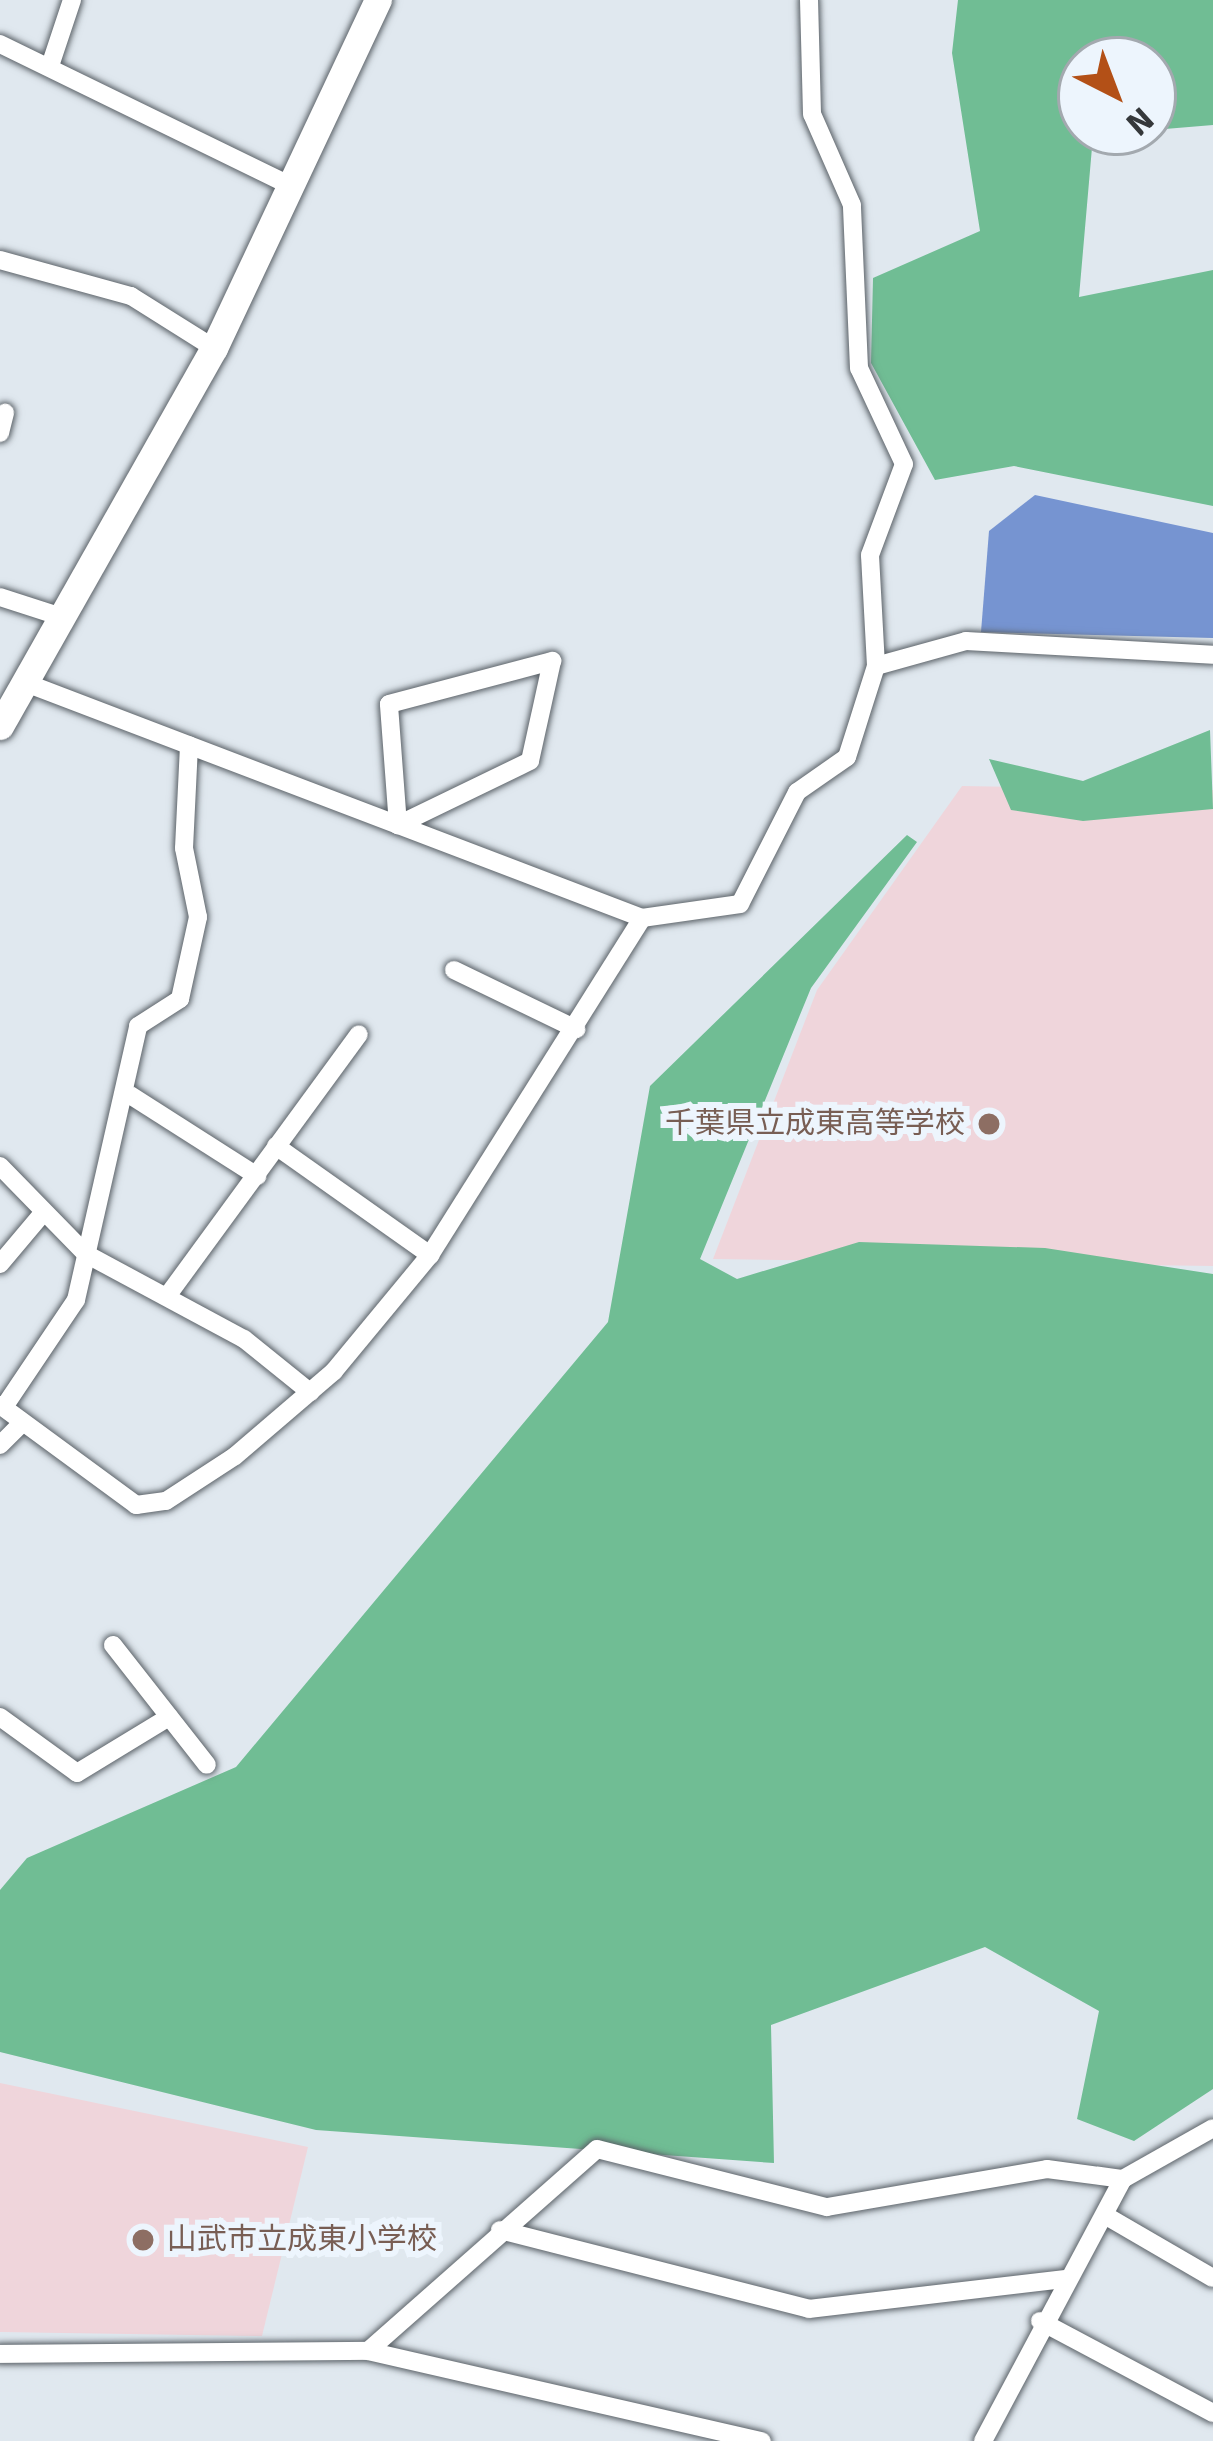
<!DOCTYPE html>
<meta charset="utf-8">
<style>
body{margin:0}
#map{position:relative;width:1213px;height:2441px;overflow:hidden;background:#e0e8ef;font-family:Signika,"Noto Sans JP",sans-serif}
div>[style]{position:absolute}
.education>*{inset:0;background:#efd5db}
.forest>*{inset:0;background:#70bd94}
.water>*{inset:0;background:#7694d1}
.roads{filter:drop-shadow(0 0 3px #5b6268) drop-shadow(0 0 3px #5b6268)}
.street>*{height:18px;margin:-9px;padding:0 9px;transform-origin:9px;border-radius:9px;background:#fff}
.secondary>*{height:27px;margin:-13.5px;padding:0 13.5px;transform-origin:13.5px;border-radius:13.5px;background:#fff}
.dots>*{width:33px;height:33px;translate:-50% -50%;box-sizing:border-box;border:6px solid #edf5fd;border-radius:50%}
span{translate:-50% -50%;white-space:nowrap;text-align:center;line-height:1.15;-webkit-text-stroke:12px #edf5fd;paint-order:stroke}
.education-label{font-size:30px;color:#785e54}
.right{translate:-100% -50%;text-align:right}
.left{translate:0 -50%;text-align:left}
.north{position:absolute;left:1057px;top:36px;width:120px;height:120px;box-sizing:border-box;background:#edf5fd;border:3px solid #a3a9af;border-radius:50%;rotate:138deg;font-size:33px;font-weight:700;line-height:48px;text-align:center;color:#35383b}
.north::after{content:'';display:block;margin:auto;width:42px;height:54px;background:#b35017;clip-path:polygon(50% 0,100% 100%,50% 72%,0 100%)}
</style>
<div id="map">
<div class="education">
<div style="clip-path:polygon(962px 786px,1213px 790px,1213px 1266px,713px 1259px,817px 990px)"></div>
<div style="clip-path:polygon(0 2083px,308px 2147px,262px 2336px,0 2332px)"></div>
</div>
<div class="forest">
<div style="clip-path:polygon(958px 0,1213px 0,1213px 125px,1153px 130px,1153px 60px,1081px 60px,1081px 132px,1132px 132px,1093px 136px,1079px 297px,1213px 270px,1213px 506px,1014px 466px,935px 480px,871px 363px,873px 278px,980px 231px,952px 53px)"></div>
<div style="clip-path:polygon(1210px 730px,1213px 809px,1083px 821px,1011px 810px,989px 759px,1083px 781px)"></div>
<div style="clip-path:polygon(907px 835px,917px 842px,811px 988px,700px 1259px,737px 1279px,859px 1242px,1045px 1248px,1213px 1274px,1213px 2089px,1134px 2141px,1077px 2119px,1099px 2011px,985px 1947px,771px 2025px,774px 2163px,316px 2130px,0 2052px,0 1890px,27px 1858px,236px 1767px,608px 1322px,650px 1086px)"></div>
</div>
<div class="water">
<div style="clip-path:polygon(1035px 495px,1213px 533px,1213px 638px,981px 632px,989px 531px)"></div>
</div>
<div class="roads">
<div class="street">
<div style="left:0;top:44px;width:326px;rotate:26deg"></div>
<div style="left:50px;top:66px;width:70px;rotate:-71.6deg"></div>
<div style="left:0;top:260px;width:136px;rotate:15.4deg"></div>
<div style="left:131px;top:296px;width:98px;rotate:32.1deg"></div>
<div style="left:0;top:433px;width:21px;rotate:-76deg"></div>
<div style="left:0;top:597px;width:65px;rotate:17.9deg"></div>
<div style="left:552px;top:661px;width:102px;rotate:102.4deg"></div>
<div style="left:530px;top:761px;width:147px;rotate:154.1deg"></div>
<div style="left:398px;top:825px;width:121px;rotate:-94.3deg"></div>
<div style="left:389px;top:704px;width:169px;rotate:-14.8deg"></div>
<div style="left:876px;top:666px;width:93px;rotate:-15.5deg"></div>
<div style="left:966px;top:641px;width:247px;rotate:3.2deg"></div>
<div style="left:26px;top:683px;width:659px;rotate:20.88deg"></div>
<div style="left:642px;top:918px;width:99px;rotate:-8.1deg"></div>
<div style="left:740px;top:904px;width:126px;rotate:-63deg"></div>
<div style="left:797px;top:792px;width:61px;rotate:-35deg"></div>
<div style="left:847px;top:757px;width:96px;rotate:-72.3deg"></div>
<div style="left:876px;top:666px;width:111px;rotate:-93.1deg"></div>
<div style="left:870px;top:555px;width:97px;rotate:-69.5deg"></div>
<div style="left:904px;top:464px;width:106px;rotate:-115.1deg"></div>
<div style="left:859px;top:368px;width:163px;rotate:-92.5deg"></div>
<div style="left:852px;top:205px;width:99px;rotate:-113.7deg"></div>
<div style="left:812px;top:114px;width:114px;rotate:-91.5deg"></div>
<div style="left:454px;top:970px;width:136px;rotate:25.8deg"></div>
<div style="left:130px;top:1095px;width:151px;rotate:32.5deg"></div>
<div style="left:276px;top:1146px;width:189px;rotate:35.3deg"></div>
<div style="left:0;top:1166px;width:123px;rotate:45.7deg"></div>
<div style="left:86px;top:1254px;width:179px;rotate:28.3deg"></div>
<div style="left:244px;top:1339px;width:85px;rotate:38.8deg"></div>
<div style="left:0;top:1264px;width:67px;rotate:-49.9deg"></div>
<div style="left:168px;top:1295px;width:323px;rotate:-53.8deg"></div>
<div style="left:0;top:1405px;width:169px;rotate:36.3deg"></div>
<div style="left:136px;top:1505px;width:30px;rotate:-8deg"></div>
<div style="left:166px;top:1501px;width:82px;rotate:-33.1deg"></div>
<div style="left:235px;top:1456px;width:130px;rotate:-40.6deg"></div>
<div style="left:334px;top:1371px;width:151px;rotate:-50.4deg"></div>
<div style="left:430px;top:1255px;width:398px;rotate:-57.8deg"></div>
<div style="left:4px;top:1407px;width:129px;rotate:-56.1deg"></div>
<div style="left:76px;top:1300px;width:281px;rotate:-77.2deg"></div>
<div style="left:138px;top:1026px;width:50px;rotate:-32.7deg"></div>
<div style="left:180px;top:999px;width:84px;rotate:-77.6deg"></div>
<div style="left:198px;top:917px;width:70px;rotate:-101.5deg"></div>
<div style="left:184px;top:848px;width:103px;rotate:-87.2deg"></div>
<div style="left:0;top:1445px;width:31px;rotate:-45deg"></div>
<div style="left:113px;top:1645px;width:152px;rotate:51.9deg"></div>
<div style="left:0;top:1717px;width:95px;rotate:36deg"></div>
<div style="left:77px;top:1773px;width:108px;rotate:-31.3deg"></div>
<div style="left:1108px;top:2217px;width:121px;rotate:30.2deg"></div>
<div style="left:500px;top:2230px;width:319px;rotate:14.3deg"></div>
<div style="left:809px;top:2309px;width:258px;rotate:-6.7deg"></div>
<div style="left:1040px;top:2321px;width:196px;rotate:28deg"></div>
<div style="left:368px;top:2351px;width:305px;rotate:-41.4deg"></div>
<div style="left:597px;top:2149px;width:237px;rotate:14.2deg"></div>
<div style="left:827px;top:2207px;width:223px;rotate:-9.8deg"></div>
<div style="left:1047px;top:2169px;width:77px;rotate:7.5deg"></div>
<div style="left:1123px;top:2179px;width:103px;rotate:-29.5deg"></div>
<div style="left:0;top:2354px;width:368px;rotate:-0.5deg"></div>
<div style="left:368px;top:2351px;width:404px;rotate:12.9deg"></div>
<div style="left:983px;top:2441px;width:297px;rotate:-61.9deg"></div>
</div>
<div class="secondary">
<div style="left:0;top:726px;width:434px;rotate:-60.5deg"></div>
<div style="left:214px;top:348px;width:385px;rotate:-64.8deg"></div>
</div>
</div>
<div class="dots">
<div style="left:989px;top:1124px;background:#8d6e63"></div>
<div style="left:143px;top:2240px;background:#8d6e63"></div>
</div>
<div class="education-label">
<span class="right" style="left:965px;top:1124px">千葉県立成東高等学校</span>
<span class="left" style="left:167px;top:2240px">山武市立成東小学校</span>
</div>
<div class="north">N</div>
</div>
